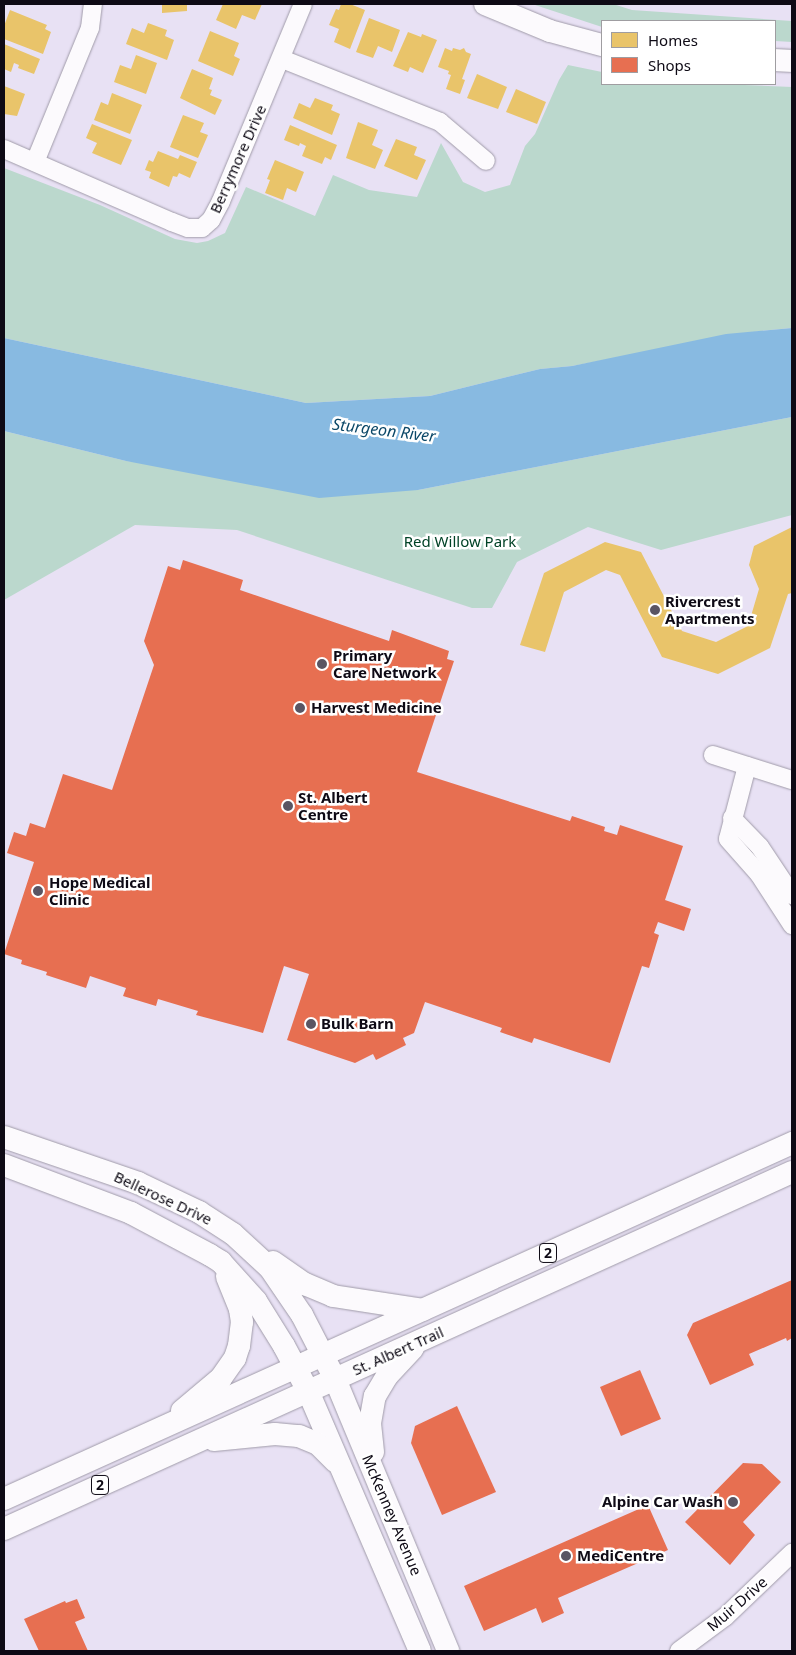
<!DOCTYPE html>
<style>
body{margin:0}
#map{position:relative;width:796px;height:1655px;overflow:hidden;background:#e8e1f4;font-family:"Noto Sans",sans-serif}
div>[style]{position:absolute}
.green>*{inset:0;background:#bbd8cd}
.water>*{inset:0;background:#88bae1}
.homes>*{inset:0;background:#e9c46a}
.shops>*{inset:0;background:#e76f51}
.roads{filter:drop-shadow(0 0 1px #a09ba9) drop-shadow(0 0 1px #a09ba9)}
.minor>*{height:18px;margin:-9px;padding:0 9px;transform-origin:9px;border-radius:9px;background:#fcfafd}
.major>*{height:22px;margin:-11px;padding:0 11px;transform-origin:11px;border-radius:11px;background:#fcfafd}
.dots>*{width:14px;height:14px;translate:-50% -50%;box-sizing:border-box;border:2px solid #fff;border-radius:50%}
span{translate:-50% -50%;white-space:nowrap;text-align:center;line-height:1.15;-webkit-text-stroke:5px #fff;paint-order:stroke}
.shield-label span{padding:1px 4px;background:#fff;border:1px solid;border-radius:4px;-webkit-text-stroke-width:0}
.shield-label{font-size:14px;color:#0e0a15;font-weight:700}
.street-label{font-size:15px;color:#0e0a15}
.park-label{font-size:15px;color:#004226}
.poi-label{font-size:15px;color:#0e0a15;font-weight:700}
.left{translate:0 -50%;text-align:left}
.right{translate:-100% -50%;text-align:right}
.water-label{font-size:16px;color:#0c4868;font-style:italic}
.frame{position:absolute;inset:0;border:5px solid #0e0a15;pointer-events:none}
.legend{position:absolute;left:601px;top:20px;width:175px;height:65px;box-sizing:border-box;background:#fff;border:1px solid #9f9da1;margin:0;padding:6px 9px;list-style:none;font-size:15px;color:#0e0a15}
.legend li{display:flex;align-items:center;gap:10px;height:25px}
.legend b{width:25px;border:1px solid #9f9da1}
</style>
<div id="map">
<div class="green">
<div style="clip-path:polygon(532px 4px,613px 4px,632px 10px,792px 21px,792px 42px,775px 41px,775px 21px,602px 21px,602px 27px)"></div>
<div style="clip-path:polygon(568px 65px,602px 72px,602px 84px,718px 84px,792px 87px,792px 328px,760px 331px,572px 366px,540px 369px,430px 396px,306px 403px,4px 338px,4px 168px,100px 205px,175px 239px,197px 243px,208px 241px,225px 233px,246px 187px,315px 216px,333px 175px,369px 190px,417px 197px,441px 143px,463px 182px,485px 192px,510px 185px,525px 146px,535px 134px,559px 80px)"></div>
<div style="clip-path:polygon(792px 417px,792px 515px,661px 550px,588px 527px,517px 562px,492px 608px,472px 608px,237px 530px,135px 525px,4px 600px,4px 431px,126px 461px,418px 490px)"></div>
</div>
<div class="water">
<div style="clip-path:polygon(792px 328px,792px 417px,418px 490px,319px 498px,126px 461px,4px 431px,4px 338px,306px 403px,430px 396px,540px 369px,572px 366px,726px 334px)"></div>
</div>
<div class="homes">
<div style="clip-path:polygon(162px 4px,187px 4px,187px 11px,162px 13px)"></div>
<div style="clip-path:polygon(223px 4px,262px 4px,255px 20px,242px 15px,236px 29px,216px 20px)"></div>
<div style="clip-path:polygon(341px 4px,350px 4px,365px 10px,350px 49px,334px 42px,339px 29px,329px 25px,336px 9px,339px 10px)"></div>
<div style="clip-path:polygon(10px 10px,47px 25px,45px 29px,51px 32px,43px 54px,4px 39px,4px 26px)"></div>
<div style="clip-path:polygon(369px 18px,400px 30px,392px 52px,378px 46px,373px 58px,356px 52px)"></div>
<div style="clip-path:polygon(148px 23px,167px 30px,165px 36px,174px 40px,167px 60px,126px 44px,132px 28px,144px 33px)"></div>
<div style="clip-path:polygon(210px 31px,239px 43px,234px 56px,240px 59px,233px 76px,198px 61px)"></div>
<div style="clip-path:polygon(408px 32px,421px 37px,422px 34px,437px 40px,423px 73px,410px 67px,408px 72px,393px 66px)"></div>
<div style="clip-path:polygon(4px 44px,40px 59px,34px 74px,18px 68px,19px 65px,14px 63px,11px 72px,4px 69px)"></div>
<div style="clip-path:polygon(445px 48px,452px 51px,453px 48px,460px 50px,464px 48px,466px 52px,471px 54px,462px 79px,465px 80px,460px 94px,446px 89px,451px 75px,448px 74px,449px 71px,438px 67px)"></div>
<div style="clip-path:polygon(136px 55px,157px 63px,146px 94px,114px 82px,120px 65px,131px 69px)"></div>
<div style="clip-path:polygon(192px 69px,213px 78px,209px 89px,212px 90px,210px 95px,222px 100px,215px 115px,180px 98px)"></div>
<div style="clip-path:polygon(477px 74px,507px 87px,498px 109px,467px 98px)"></div>
<div style="clip-path:polygon(4px 86px,25px 94px,17px 116px,4px 114px)"></div>
<div style="clip-path:polygon(516px 89px,546px 102px,537px 124px,506px 112px)"></div>
<div style="clip-path:polygon(112px 93px,142px 105px,130px 134px,94px 120px,101px 102px,108px 105px)"></div>
<div style="clip-path:polygon(315px 98px,333px 105px,331px 110px,340px 114px,332px 135px,293px 118px,299px 103px,310px 108px)"></div>
<div style="clip-path:polygon(183px 115px,204px 123px,200px 132px,208px 135px,198px 158px,170px 147px)"></div>
<div style="clip-path:polygon(358px 122px,378px 130px,372px 145px,383px 150px,375px 169px,346px 158px)"></div>
<div style="clip-path:polygon(92px 124px,132px 140px,121px 165px,92px 153px,97px 143px,86px 138px)"></div>
<div style="clip-path:polygon(290px 125px,337px 145px,331px 160px,325px 157px,322px 164px,302px 156px,306px 146px,300px 143px,299px 146px,284px 140px)"></div>
<div style="clip-path:polygon(396px 139px,417px 147px,414px 155px,426px 160px,417px 180px,384px 166px)"></div>
<div style="clip-path:polygon(158px 151px,178px 159px,180px 155px,197px 162px,190px 178px,179px 173px,177px 177px,173px 176px,169px 187px,149px 178px,151px 172px,145px 170px,149px 160px,153px 162px)"></div>
<div style="clip-path:polygon(275px 160px,304px 172px,296px 192px,287px 188px,283px 200px,265px 193px,270px 180px,267px 179px)"></div>
<div style="clip-path:polygon(792px 527px,792px 593px,788px 594px,770px 648px,718px 674px,662px 657px,620px 575px,606px 570px,564px 592px,545px 652px,520px 645px,544px 573px,605px 542px,641px 552px,682px 631px,716px 642px,748px 626px,759px 589px,749px 565px,754px 546px)"></div>
</div>
<div class="shops">
<div style="clip-path:polygon(183px 560px,243px 580px,240px 590px,389px 641px,392px 630px,449px 651px,447px 659px,454px 661px,417px 772px,570px 821px,572px 816px,605px 827px,604px 831px,617px 835px,620px 825px,683px 846px,665px 900px,691px 909px,684px 931px,658px 922px,654px 933px,659px 935px,649px 968px,642px 966px,610px 1063px,534px 1038px,532px 1043px,500px 1032px,502px 1028px,425px 1002px,414px 1033px,403px 1038px,406px 1045px,376px 1060px,373px 1054px,355px 1063px,287px 1040px,309px 974px,284px 966px,263px 1033px,196px 1015px,198px 1011px,158px 999px,156px 1006px,123px 996px,126px 988px,90px 976px,86px 988px,46px 975px,47px 972px,21px 964px,22px 960px,4px 954px,34px 862px,7px 853px,14px 832px,26px 836px,30px 823px,45px 828px,63px 774px,112px 790px,154px 665px,144px 641px,168px 566px,180px 570px)"></div>
<div style="clip-path:polygon(792px 1280px,792px 1338px,787px 1341px,786px 1338px,749px 1354px,754px 1365px,710px 1385px,687px 1335px,693px 1323px)"></div>
<div style="clip-path:polygon(640px 1370px,661px 1419px,621px 1436px,600px 1387px)"></div>
<div style="clip-path:polygon(457px 1406px,496px 1492px,442px 1515px,411px 1443px,415px 1426px)"></div>
<div style="clip-path:polygon(743px 1463px,762px 1464px,781px 1482px,743px 1522px,755px 1535px,730px 1565px,685px 1522px)"></div>
<div style="clip-path:polygon(648px 1505px,668px 1550px,558px 1598px,564px 1613px,542px 1623px,536px 1608px,484px 1631px,464px 1586px)"></div>
<div style="clip-path:polygon(77px 1599px,85px 1618px,75px 1622px,88px 1651px,39px 1651px,24px 1619px,65px 1601px,66px 1603px)"></div>
</div>
<div class="roads">
<div class="minor">
<div style="left:282px;top:59px;width:170px;rotate:21.7deg"></div>
<div style="left:440px;top:122px;width:60px;rotate:40.3deg"></div>
<div style="left:4px;top:149px;width:183px;rotate:23.5deg"></div>
<div style="left:172px;top:222px;width:17px;rotate:21deg"></div>
<div style="left:188px;top:228px;width:14px"></div>
<div style="left:202px;top:228px;width:12px;rotate:-42deg"></div>
<div style="left:211px;top:220px;width:21px;rotate:-62deg"></div>
<div style="left:221px;top:201px;width:213px;rotate:-67.4deg"></div>
<div style="left:35px;top:162px;width:145px;rotate:-67.7deg"></div>
<div style="left:90px;top:28px;width:24px;rotate:-83deg"></div>
<div style="left:713px;top:755px;width:83px;rotate:17.6deg"></div>
<div style="left:747px;top:766px;width:75px;rotate:104.6deg"></div>
<div style="left:728px;top:839px;width:47px;rotate:48.5deg"></div>
<div style="left:759px;top:874px;width:61px;rotate:57.1deg"></div>
<div style="left:732px;top:818px;width:40px;rotate:46deg"></div>
<div style="left:760px;top:847px;width:58px;rotate:56.3deg"></div>
<div style="left:679px;top:1651px;width:57px;rotate:-36.5deg"></div>
<div style="left:725px;top:1617px;width:93px;rotate:-43.7deg"></div>
</div>
<div class="major">
<div style="left:485px;top:4px;width:70px;rotate:22.6deg"></div>
<div style="left:550px;top:31px;width:54px;rotate:15.1deg"></div>
<div style="left:775px;top:60px;width:17px;rotate:3deg"></div>
<div style="left:4px;top:1137px;width:142px;rotate:18.9deg"></div>
<div style="left:138px;top:1183px;width:68px;rotate:25.4deg"></div>
<div style="left:199px;top:1212px;width:40px;rotate:32.9deg"></div>
<div style="left:233px;top:1234px;width:50px;rotate:42.6deg"></div>
<div style="left:270px;top:1268px;width:57px;rotate:55.8deg"></div>
<div style="left:302px;top:1315px;width:72px;rotate:62.7deg"></div>
<div style="left:335px;top:1379px;width:295px;rotate:67.4deg"></div>
<div style="left:4px;top:1165px;width:136px;rotate:20.7deg"></div>
<div style="left:131px;top:1213px;width:89px;rotate:28deg"></div>
<div style="left:210px;top:1255px;width:13px;rotate:32deg"></div>
<div style="left:221px;top:1262px;width:52px;rotate:48.1deg"></div>
<div style="left:256px;top:1301px;width:53px;rotate:58.1deg"></div>
<div style="left:284px;top:1346px;width:51px;rotate:61.9deg"></div>
<div style="left:308px;top:1391px;width:283px;rotate:66.7deg"></div>
<div style="left:273px;top:1262px;width:39px;rotate:35deg"></div>
<div style="left:305px;top:1284px;width:30px;rotate:23deg"></div>
<div style="left:333px;top:1296px;width:91px;rotate:8.8deg"></div>
<div style="left:182px;top:1411px;width:51px;rotate:-40.2deg"></div>
<div style="left:221px;top:1378px;width:24px;rotate:-55deg"></div>
<div style="left:235px;top:1358px;width:13px;rotate:-72deg"></div>
<div style="left:239px;top:1346px;width:24px;rotate:-83deg"></div>
<div style="left:242px;top:1322px;width:13px;rotate:-99deg"></div>
<div style="left:240px;top:1309px;width:35px;rotate:-112deg"></div>
<div style="left:214px;top:1440px;width:61px;rotate:-5.6deg"></div>
<div style="left:275px;top:1434px;width:24px;rotate:5deg"></div>
<div style="left:299px;top:1436px;width:21px;rotate:23deg"></div>
<div style="left:318px;top:1444px;width:24px;rotate:45deg"></div>
<div style="left:373px;top:1452px;width:29px;rotate:-96deg"></div>
<div style="left:370px;top:1423px;width:27px;rotate:-80deg"></div>
<div style="left:375px;top:1396px;width:23px;rotate:-59deg"></div>
<div style="left:387px;top:1376px;width:38px;rotate:-47deg"></div>
<div style="left:4px;top:1499px;width:865px;rotate:-24.31deg"></div>
<div style="left:4px;top:1529px;width:865px;rotate:-24.37deg"></div>
</div>
</div>
<div class="dots">
<div style="left:655px;top:610px;background:#5a5563"></div>
<div style="left:322px;top:664px;background:#5a5563"></div>
<div style="left:300px;top:708px;background:#5a5563"></div>
<div style="left:288px;top:806px;background:#5a5563"></div>
<div style="left:38px;top:891px;background:#5a5563"></div>
<div style="left:311px;top:1024px;background:#5a5563"></div>
<div style="left:733px;top:1502px;background:#5a5563"></div>
<div style="left:566px;top:1556px;background:#5a5563"></div>
</div>
<div class="shield-label">
<span style="left:548px;top:1253px">2</span>
<span style="left:100px;top:1485px">2</span>
</div>
<div class="street-label">
<span style="left:238px;top:159px;rotate:-66deg">Berrymore Drive</span>
<span style="left:163px;top:1198px;rotate:25deg">Bellerose Drive</span>
<span style="left:398px;top:1351px;rotate:-24deg">St. Albert Trail</span>
<span style="left:392px;top:1515px;rotate:67deg">McKenney Avenue</span>
<span style="left:737px;top:1604px;rotate:-41deg">Muir Drive</span>
</div>
<div class="park-label">
<span style="left:460px;top:542px">Red Willow Park</span>
</div>
<div class="poi-label">
<span class="left" style="left:665px;top:610px">Rivercrest<br>Apartments</span>
<span class="left" style="left:333px;top:664px">Primary<br>Care Network</span>
<span class="left" style="left:311px;top:708px">Harvest Medicine</span>
<span class="left" style="left:298px;top:806px">St. Albert<br>Centre</span>
<span class="left" style="left:49px;top:891px">Hope Medical<br>Clinic</span>
<span class="left" style="left:321px;top:1024px">Bulk Barn</span>
<span class="right" style="left:723px;top:1502px">Alpine Car Wash</span>
<span class="left" style="left:577px;top:1556px">MediCentre</span>
</div>
<div class="water-label">
<span style="left:384px;top:430px;rotate:7deg">Sturgeon River</span>
</div>
<div class="frame"></div>
<ul class="legend">
<li><b style="height:14px;background:#e9c46a"></b>Homes</li>
<li><b style="height:14px;background:#e76f51"></b>Shops</li>
</ul>
</div>
